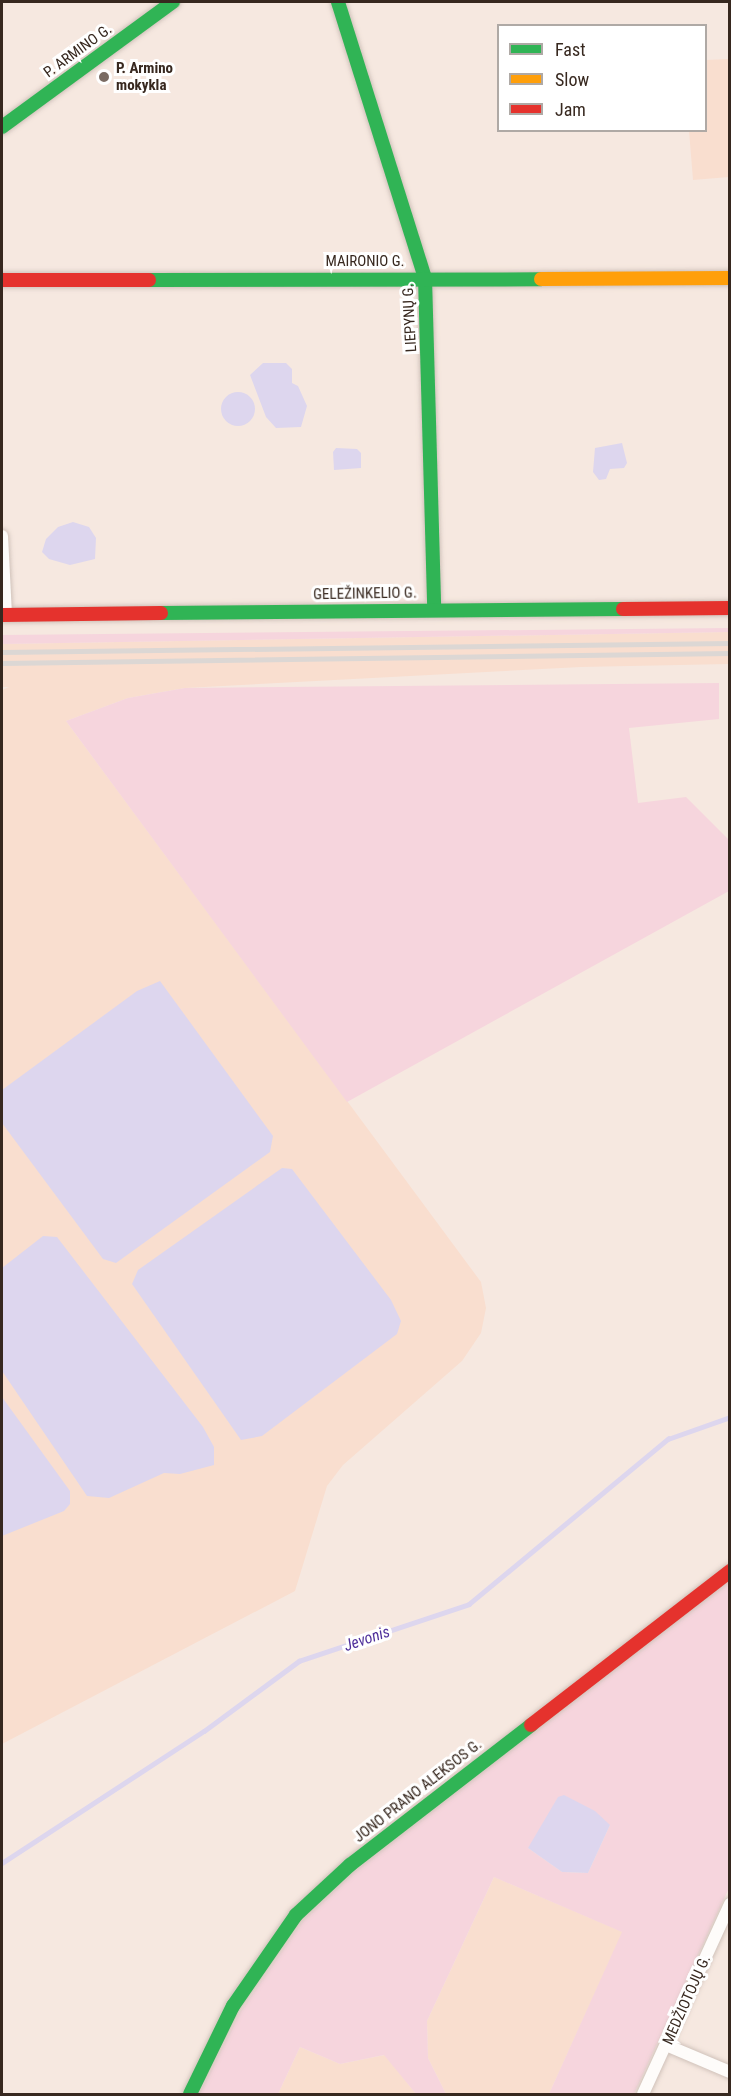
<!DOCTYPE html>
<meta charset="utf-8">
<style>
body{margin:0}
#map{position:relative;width:731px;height:2096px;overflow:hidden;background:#f6e8e0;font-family:"Roboto Condensed",sans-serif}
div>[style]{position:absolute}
.built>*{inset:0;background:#f9decf}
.green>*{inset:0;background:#f6d5dd}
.water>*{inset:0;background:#ddd6ee}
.round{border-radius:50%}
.stream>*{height:4.5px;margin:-2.25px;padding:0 2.25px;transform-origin:2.25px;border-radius:2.25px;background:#ddd6ee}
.roads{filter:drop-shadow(0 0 2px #d0c2ba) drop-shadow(0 0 2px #d0c2ba)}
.street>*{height:12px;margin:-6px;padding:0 6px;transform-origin:6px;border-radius:6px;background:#fefcfa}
.fast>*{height:14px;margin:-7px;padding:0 7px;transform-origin:7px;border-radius:7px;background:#30b455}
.slow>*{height:14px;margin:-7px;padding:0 7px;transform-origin:7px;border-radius:7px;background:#ff9f0a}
.jam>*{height:14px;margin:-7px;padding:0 7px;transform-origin:7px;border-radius:7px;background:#e5322d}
.rail>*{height:4.5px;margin:-2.25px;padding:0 2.25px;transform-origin:2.25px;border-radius:2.25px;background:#dcd7d4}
.dots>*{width:16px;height:16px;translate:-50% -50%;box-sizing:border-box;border:3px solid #fff;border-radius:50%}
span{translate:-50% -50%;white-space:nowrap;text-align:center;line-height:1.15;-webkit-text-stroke:6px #fff;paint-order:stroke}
.street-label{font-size:15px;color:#37281f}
.poi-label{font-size:15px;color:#37281f;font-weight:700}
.left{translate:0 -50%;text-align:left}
.water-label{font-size:16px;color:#4f309b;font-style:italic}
.frame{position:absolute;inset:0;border:3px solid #37281f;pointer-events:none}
.legend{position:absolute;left:497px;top:24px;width:210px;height:108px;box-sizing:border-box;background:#fff;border:2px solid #afa9a5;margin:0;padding:8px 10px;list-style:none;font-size:18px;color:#37281f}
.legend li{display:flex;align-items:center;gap:12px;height:30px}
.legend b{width:30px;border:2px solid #afa9a5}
</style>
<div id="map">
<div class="built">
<div style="clip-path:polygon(729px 59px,729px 177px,693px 180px,689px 131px,706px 130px,706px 60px)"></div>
<div style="clip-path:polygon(729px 632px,729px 664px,581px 667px,185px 688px,128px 698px,66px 721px,481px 1282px,486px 1308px,481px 1333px,462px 1361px,343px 1465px,327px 1486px,295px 1591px,2px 1744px,2px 690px,9px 687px,2px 687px,2px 644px)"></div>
<div style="clip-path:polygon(494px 1877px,623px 1932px,549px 2094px,446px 2094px,428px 2058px,427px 2021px)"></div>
<div style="clip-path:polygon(300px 2047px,340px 2064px,385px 2055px,416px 2094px,278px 2094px)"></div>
</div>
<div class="green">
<div style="clip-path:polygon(729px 628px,729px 632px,2px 644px,2px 635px)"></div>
<div style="clip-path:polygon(719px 683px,719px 719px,629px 728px,638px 803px,686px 797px,729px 840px,729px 891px,347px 1102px,66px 721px,128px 698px,185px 688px)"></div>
<div style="clip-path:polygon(evenodd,729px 1581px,729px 1888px,634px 2094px,549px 2094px,622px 1932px,494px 1877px,427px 2021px,428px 2058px,446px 2094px,416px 2094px,384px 2055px,340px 2064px,300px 2047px,278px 2094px,199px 2094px,240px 2012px,303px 1920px,355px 1871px,729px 1581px,610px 1825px,588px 1873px,562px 1872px,528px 1848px,610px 1825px)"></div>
</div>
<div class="water">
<div style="clip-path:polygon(263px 363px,286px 363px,292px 369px,292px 383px,298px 386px,307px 406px,301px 427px,276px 428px,266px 417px,250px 375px)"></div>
<div class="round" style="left:221px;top:392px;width:34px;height:34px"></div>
<div style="clip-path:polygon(622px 443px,627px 463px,624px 468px,610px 469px,606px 479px,599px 480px,593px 472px,595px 448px)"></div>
<div style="clip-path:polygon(336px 448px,357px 449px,361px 453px,361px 468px,334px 470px,333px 452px)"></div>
<div style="clip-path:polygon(73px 522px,89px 527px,96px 538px,95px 559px,70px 565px,49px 559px,42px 552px,46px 539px,58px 527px)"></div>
<div style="clip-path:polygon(160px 981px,273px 1136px,270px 1152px,116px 1263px,103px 1259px,2px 1123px,2px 1090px,137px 991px)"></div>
<div style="clip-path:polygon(282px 1168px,292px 1169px,391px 1300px,401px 1321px,397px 1334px,262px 1436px,241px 1440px,132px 1284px,138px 1270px)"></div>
<div style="clip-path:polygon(43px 1236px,57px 1237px,203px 1427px,214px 1447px,214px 1465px,180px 1474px,164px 1473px,109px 1498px,87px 1496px,2px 1371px,2px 1268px)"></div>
<div style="clip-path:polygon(2px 1397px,70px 1491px,70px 1504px,64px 1511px,2px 1536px)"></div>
<div style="clip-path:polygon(564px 1795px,595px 1811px,610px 1825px,588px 1873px,562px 1872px,528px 1848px,558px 1797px)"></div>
</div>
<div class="stream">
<div style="left:2px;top:1863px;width:241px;rotate:-33.2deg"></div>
<div style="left:204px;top:1731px;width:118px;rotate:-36.4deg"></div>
<div style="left:299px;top:1661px;width:179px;rotate:-18.5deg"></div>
<div style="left:469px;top:1604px;width:259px;rotate:-39.7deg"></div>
<div style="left:668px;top:1439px;width:66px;rotate:-19.5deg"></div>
</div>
<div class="roads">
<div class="street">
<div style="left:2px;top:536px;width:79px;rotate:87.1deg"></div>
<div style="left:666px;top:2045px;width:69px;rotate:22.9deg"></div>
<div style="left:643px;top:2094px;width:209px;rotate:-65.4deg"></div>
</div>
<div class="fast">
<div style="left:338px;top:2px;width:289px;rotate:72.5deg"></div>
<div style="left:425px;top:278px;width:332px;rotate:88.4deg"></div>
<div style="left:2px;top:127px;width:212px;rotate:-36.2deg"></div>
<div style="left:149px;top:280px;width:392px;rotate:-0.1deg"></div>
<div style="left:161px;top:613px;width:462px;rotate:-0.5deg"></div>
<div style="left:190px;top:2094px;width:98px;rotate:-64deg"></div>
<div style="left:233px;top:2006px;width:111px;rotate:-55.3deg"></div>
<div style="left:296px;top:1915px;width:74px;rotate:-42.8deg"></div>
<div style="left:350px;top:1865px;width:229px;rotate:-37.7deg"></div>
</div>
<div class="slow">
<div style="left:541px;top:279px;width:189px;rotate:-0.3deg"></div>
</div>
<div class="jam">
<div style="left:2px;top:280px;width:147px"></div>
<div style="left:623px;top:609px;width:107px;rotate:-0.5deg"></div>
<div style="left:2px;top:615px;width:159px;rotate:-0.7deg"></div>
<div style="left:531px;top:1725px;width:252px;rotate:-37.7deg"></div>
</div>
</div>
<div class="rail">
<div style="left:2px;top:652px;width:728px;rotate:-0.71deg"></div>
<div style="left:2px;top:663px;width:728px;rotate:-0.79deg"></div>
</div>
<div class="dots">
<div style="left:104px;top:77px;background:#7a6b63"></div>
</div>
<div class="street-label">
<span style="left:78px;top:51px;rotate:-36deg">P. ARMINO G.</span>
<span style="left:365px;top:262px">MAIRONIO G.</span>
<span style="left:410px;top:318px;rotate:-93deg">LIEPYNŲ G.</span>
<span style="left:365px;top:594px;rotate:-1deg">GELEŽINKELIO G.</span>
<span style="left:418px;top:1791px;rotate:-38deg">JONO PRANO ALEKSOS G.</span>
<span style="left:687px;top:2000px;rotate:-66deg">MEDŽIOTOJŲ G.</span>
</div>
<div class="poi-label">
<span class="left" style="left:116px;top:77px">P. Armino<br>mokykla</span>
</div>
<div class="water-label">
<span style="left:367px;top:1639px;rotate:-19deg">Jevonis</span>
</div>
<div class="frame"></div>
<ul class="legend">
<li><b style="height:8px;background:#30b455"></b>Fast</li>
<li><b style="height:8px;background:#ff9f0a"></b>Slow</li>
<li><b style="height:8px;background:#e5322d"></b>Jam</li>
</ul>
</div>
